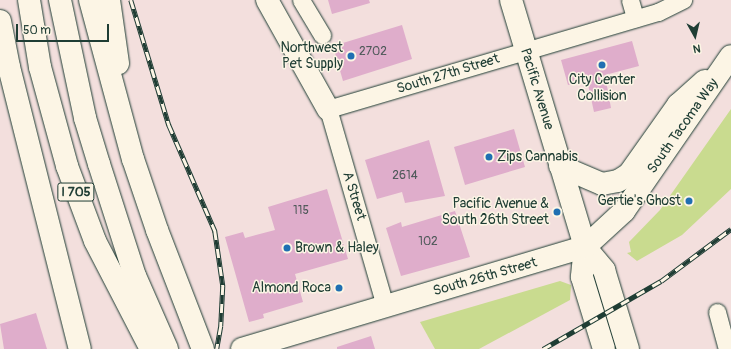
<!DOCTYPE html>
<style>
body{margin:0}
#map{position:relative;width:731px;height:349px;overflow:hidden;background:#f3dfdd;font-family:Pangolin,sans-serif}
div>[style]{position:absolute}
.green>*{inset:0;background:#c9db8f}
.building>*{inset:0;background:#dfadcb}
.roads{filter:drop-shadow(0 0 1px #1f3d34) drop-shadow(0 0 1px #1f3d34)}
.minor>*{height:17px;margin:-8.5px;padding:0 8.5px;transform-origin:8.5px;border-radius:8.5px;background:#fcf5e5}
.major>*{height:22px;margin:-11px;padding:0 11px;transform-origin:11px;border-radius:11px;background:#fcf5e5}
.highway>*{height:22px;margin:-11px;padding:0 11px;transform-origin:11px;border-radius:11px;background:#fcf5e5}
.rail>*{height:4.5px;margin-top:-2.25px;transform-origin:0;background:repeating-linear-gradient(90deg,#fcf5e5 0 9px,#1f3d34 0 18px);box-sizing:border-box;border-block:1px solid #1f3d34}
.dots>*{width:11px;height:11px;translate:-50% -50%;box-sizing:border-box;border:2px solid #fcf5e5;border-radius:50%}
span{translate:-50% -50%;white-space:nowrap;text-align:center;line-height:1.15;-webkit-text-stroke:3px #fcf5e5;paint-order:stroke}
.number-label{font-size:12px;color:#4f595a}
.number-label span{-webkit-text-stroke-width:0}
.shield-label span{padding:1px 3px;background:#fcf5e5;border:1px solid;border-radius:3px;-webkit-text-stroke-width:0}
.shield-label{font-size:13px;color:#1f3d34;font-weight:700}
.poi-label{font-size:14px;color:#1f3d34}
.right{translate:-100% -50%;text-align:right}
.left{translate:0 -50%;text-align:left}
.street-label{font-size:14px;color:#1f3d34}
.north{position:absolute;left:675px;top:16px;width:40px;height:40px;-webkit-text-stroke:3px #fcf5e5;paint-order:stroke;rotate:172deg;font-size:11px;font-weight:700;line-height:16px;text-align:center;color:#1f3d34}
.north::after{content:'';display:block;margin:auto;width:14px;height:18px;background:#1f3d34;clip-path:polygon(50% 0,100% 100%,50% 72%,0 100%)}
.scale{position:absolute;left:16px;top:24px;width:93px;height:18px;box-sizing:border-box;border:2px solid #1f3d34;border-top:0;padding-left:5px;font-size:12px;line-height:14px;white-space:nowrap;color:#1f3d34;-webkit-text-stroke:3px #fcf5e5;paint-order:stroke}
</style>
<div id="map">
<div class="green">
<div style="clip-path:polygon(731px 109px,731px 189px,682px 235px,637px 261px,627px 253px,631px 252px,629px 242px,660px 210px)"></div>
<div style="clip-path:polygon(560px 281px,571px 285px,570px 300px,479px 349px,435px 349px,420px 322px)"></div>
</div>
<div class="building">
<div style="clip-path:polygon(328px 0,369px 0,370px 3px,332px 14px)"></div>
<div style="clip-path:polygon(402px 25px,412px 59px,343px 81px,333px 46px)"></div>
<div style="clip-path:polygon(632px 41px,639px 66px,605px 75px,611px 108px,594px 112px,587px 80px,568px 85px,561px 60px)"></div>
<div style="clip-path:polygon(514px 129px,525px 167px,465px 185px,454px 147px)"></div>
<div style="clip-path:polygon(429px 140px,445px 196px,405px 203px,402px 192px,377px 199px,365px 160px)"></div>
<div style="clip-path:polygon(327px 189px,348px 259px,295px 274px,303px 302px,263px 314px,264px 318px,249px 322px,225px 237px,243px 232px,245px 238px,275px 230px,268px 207px)"></div>
<div style="clip-path:polygon(455px 211px,470px 257px,401px 276px,386px 228px,401px 222px,402px 227px)"></div>
<div style="clip-path:polygon(36px 313px,47px 349px,4px 349px,0 324px)"></div>
<div style="clip-path:polygon(371px 336px,375px 349px,337px 349px,337px 347px)"></div>
</div>
<div class="roads">
<div class="minor">
<div style="left:301px;top:0;width:41px;rotate:59deg"></div>
<div style="left:630px;top:0;width:19px;rotate:74deg"></div>
<div style="left:385px;top:306px;width:205px;rotate:-106.1deg"></div>
<div style="left:328px;top:109px;width:344px;rotate:-16.4deg"></div>
<div style="left:658px;top:12px;width:28px;rotate:-26deg"></div>
<div style="left:717px;top:312px;width:38px;rotate:75deg"></div>
</div>
<div class="major">
<div style="left:511px;top:0;width:258px;rotate:73.3deg"></div>
<div style="left:585px;top:247px;width:30px;rotate:96deg"></div>
<div style="left:582px;top:277px;width:75px;rotate:73deg"></div>
<div style="left:560px;top:166px;width:46px;rotate:23.2deg"></div>
<div style="left:602px;top:184px;width:16px;rotate:-11deg"></div>
<div style="left:618px;top:181px;width:13px;rotate:-32deg"></div>
<div style="left:629px;top:174px;width:85px;rotate:-54.6deg"></div>
<div style="left:678px;top:105px;width:36px;rotate:-42deg"></div>
<div style="left:585px;top:247px;width:30px;rotate:50deg"></div>
<div style="left:604px;top:270px;width:83px;rotate:73.1deg"></div>
<div style="left:242px;top:349px;width:358px;rotate:-16.6deg"></div>
<div style="left:585px;top:247px;width:53px;rotate:-42.7deg"></div>
<div style="left:624px;top:211px;width:188px;rotate:-55.4deg"></div>
</div>
<div class="highway">
<div style="left:29px;top:0;width:68px;rotate:80.7deg"></div>
<div style="left:40px;top:67px;width:103px;rotate:74.7deg"></div>
<div style="left:67px;top:166px;width:80px;rotate:69.5deg"></div>
<div style="left:95px;top:241px;width:122px;rotate:62.6deg"></div>
<div style="left:60px;top:0;width:121px;rotate:78deg"></div>
<div style="left:85px;top:118px;width:48px;rotate:73.1deg"></div>
<div style="left:99px;top:164px;width:118px;rotate:72.2deg"></div>
<div style="left:135px;top:276px;width:80px;rotate:66.3deg"></div>
<div style="left:90px;top:0;width:165px;rotate:74.9deg"></div>
<div style="left:133px;top:159px;width:75px;rotate:71.3deg"></div>
<div style="left:157px;top:230px;width:128px;rotate:68.9deg"></div>
<div style="left:109px;top:0;width:64px;rotate:81.9deg"></div>
<div style="left:267px;top:0;width:125px;rotate:60.8deg"></div>
<div style="left:0;top:21px;width:47px;rotate:78.9deg"></div>
<div style="left:9px;top:67px;width:291px;rotate:75.9deg"></div>
</div>
</div>
<div class="rail">
<div style="left:131px;top:0;width:131px;rotate:73.1deg"></div>
<div style="left:169px;top:125px;width:116px;rotate:66.5deg"></div>
<div style="left:215px;top:231px;width:56px;rotate:81.7deg"></div>
<div style="left:223px;top:286px;width:40px;rotate:92.9deg"></div>
<div style="left:221px;top:326px;width:23px;rotate:100deg"></div>
<div style="left:543px;top:349px;width:136px;rotate:-30deg"></div>
<div style="left:661px;top:281px;width:87px;rotate:-36.6deg"></div>
</div>
<div class="dots">
<div style="left:351px;top:56px;background:#1f6fb2"></div>
<div style="left:602px;top:65px;background:#1f6fb2"></div>
<div style="left:489px;top:157px;background:#1f6fb2"></div>
<div style="left:689px;top:201px;background:#1f6fb2"></div>
<div style="left:557px;top:212px;background:#1f6fb2"></div>
<div style="left:287px;top:248px;background:#1f6fb2"></div>
<div style="left:339px;top:288px;background:#1f6fb2"></div>
</div>
<div class="number-label">
<span style="left:373px;top:52px">2702</span>
<span style="left:405px;top:176px">2614</span>
<span style="left:301px;top:211px">115</span>
<span style="left:428px;top:242px">102</span>
</div>
<div class="shield-label">
<span style="left:76px;top:192px">I 705</span>
</div>
<div class="poi-label">
<span class="right" style="left:343px;top:56px">Northwest<br>Pet Supply</span>
<span style="left:602px;top:88px">City Center<br>Collision</span>
<span class="left" style="left:497px;top:157px">Zips Cannabis</span>
<span class="right" style="left:681px;top:201px">Gertie's Ghost</span>
<span class="right" style="left:549px;top:212px">Pacific Avenue &amp;<br>South 26th Street</span>
<span class="left" style="left:295px;top:248px">Brown &amp; Haley</span>
<span class="right" style="left:331px;top:288px">Almond Roca</span>
</div>
<div class="street-label">
<span style="left:448px;top:74px;rotate:-17deg">South 27th Street</span>
<span style="left:537px;top:89px;rotate:73deg">Pacific Avenue</span>
<span style="left:683px;top:126px;rotate:-55deg">South Tacoma Way</span>
<span style="left:354px;top:196px;rotate:73deg">A Street</span>
<span style="left:485px;top:277px;rotate:-16deg">South 26th Street</span>
</div>
<div class="north">N</div>
<div class="scale">50 m</div>
</div>
